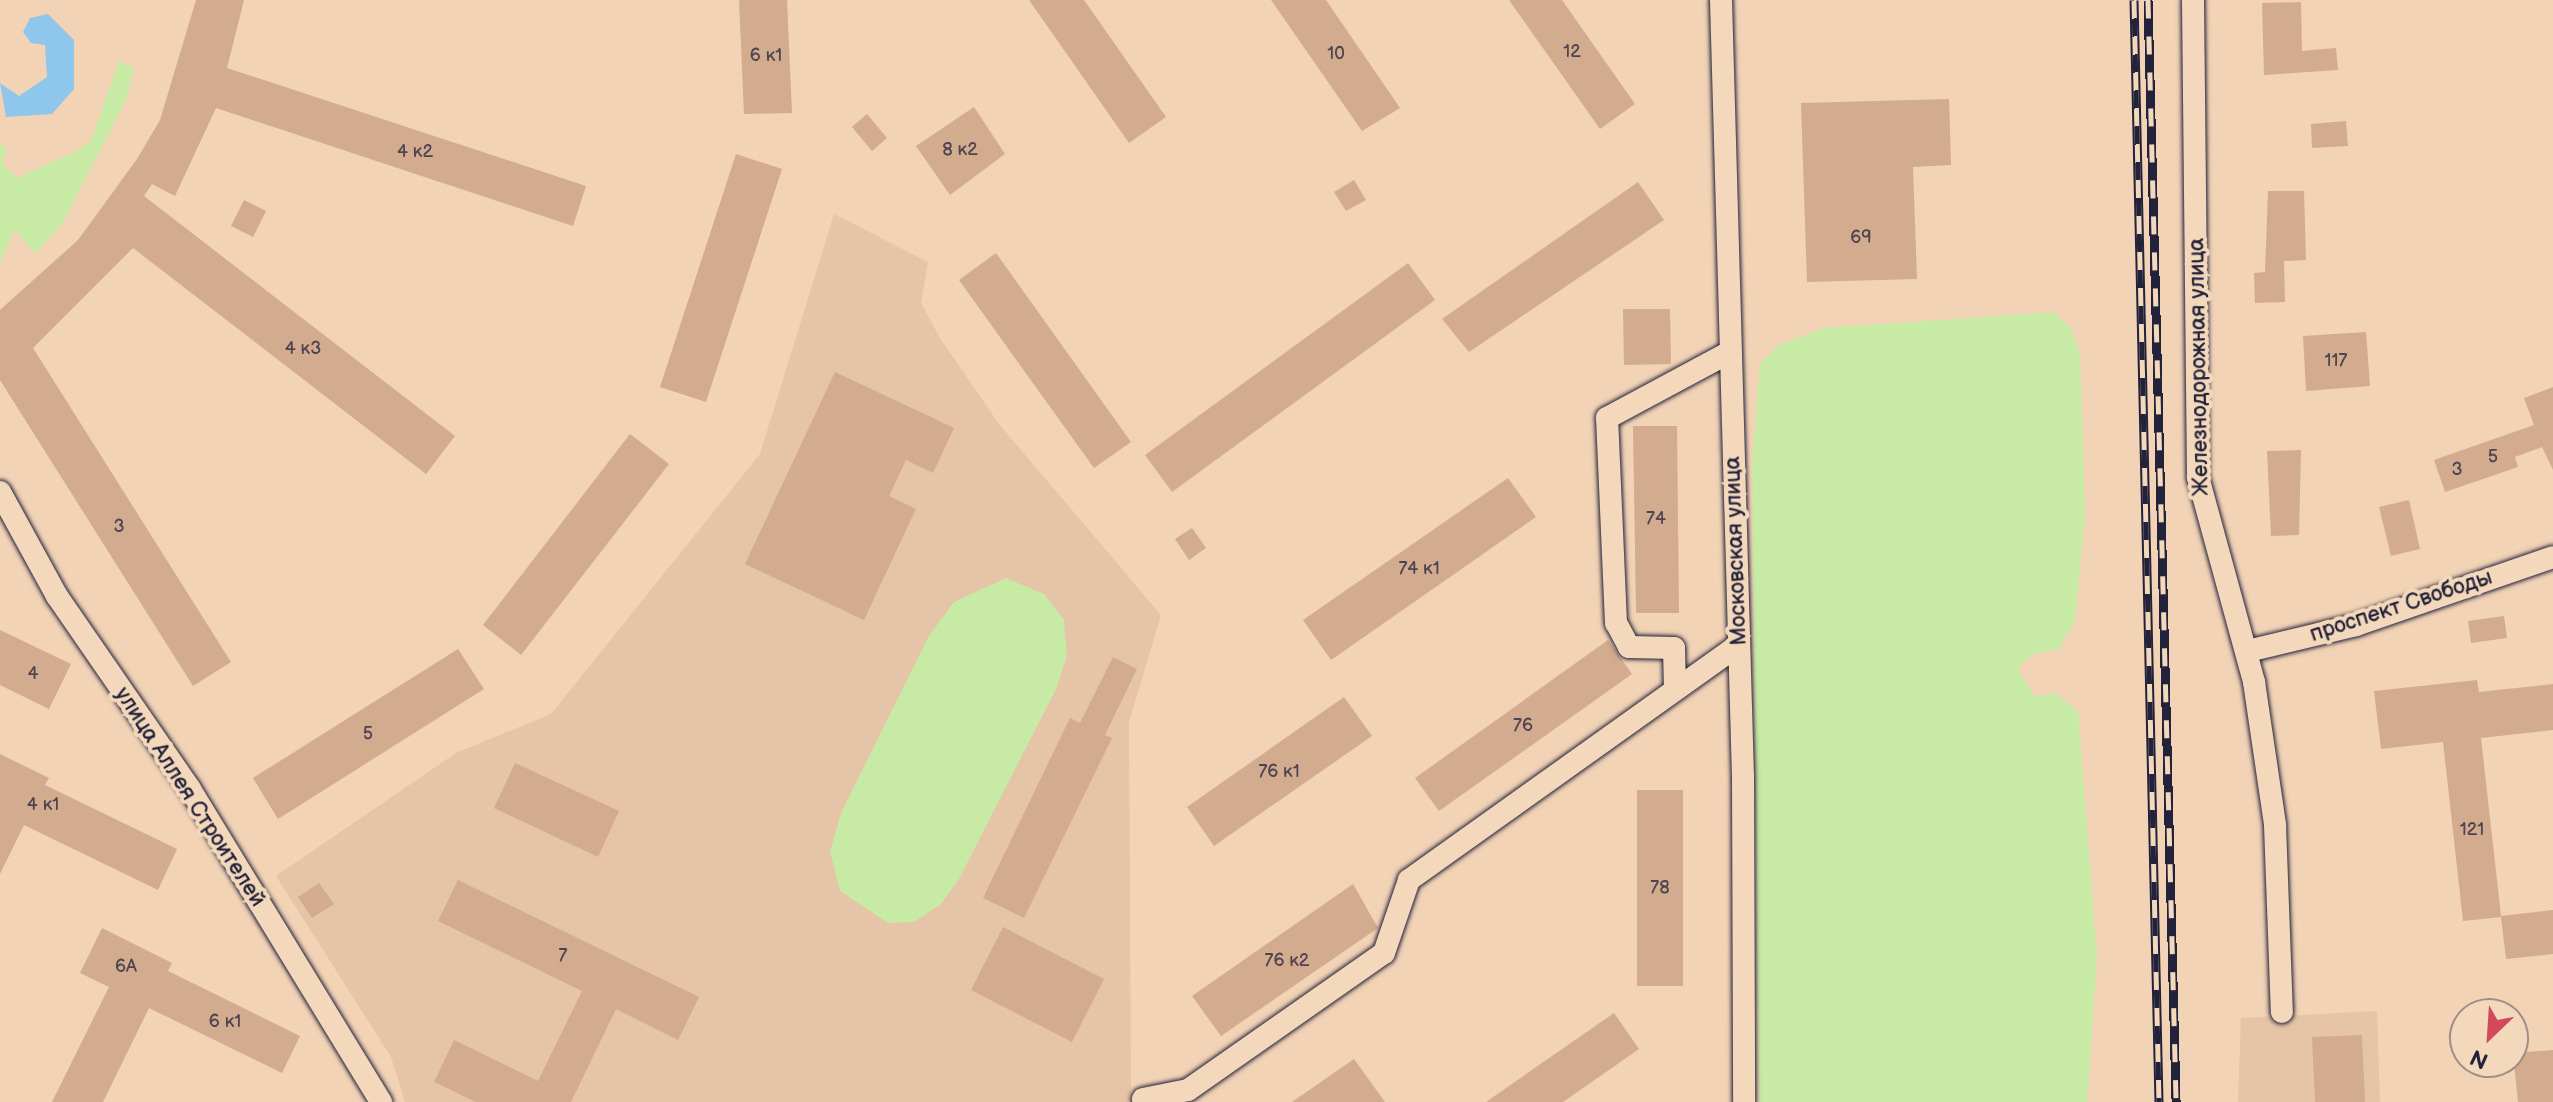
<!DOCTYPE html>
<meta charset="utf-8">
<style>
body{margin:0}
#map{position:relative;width:2553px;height:1102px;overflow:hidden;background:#f2d3b5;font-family:"Balsamiq Sans",sans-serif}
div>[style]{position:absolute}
.built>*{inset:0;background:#e5c4a8}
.green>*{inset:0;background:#c7eba4}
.water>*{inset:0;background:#8ec6ec}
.building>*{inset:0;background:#d3ab8f}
.roads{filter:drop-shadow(0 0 2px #22223b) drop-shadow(0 0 2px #22223b)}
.minor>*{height:22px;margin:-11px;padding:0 11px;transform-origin:11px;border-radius:11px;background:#f4d8bb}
.rail>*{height:9px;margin-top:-4.5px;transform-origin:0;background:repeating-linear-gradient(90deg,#f4d8bb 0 18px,#22223b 0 36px);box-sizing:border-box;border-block:2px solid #22223b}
span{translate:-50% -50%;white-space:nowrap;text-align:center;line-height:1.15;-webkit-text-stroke:8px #f4d8bb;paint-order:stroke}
.number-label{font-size:18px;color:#4e4450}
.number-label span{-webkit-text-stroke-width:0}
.street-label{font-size:22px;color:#22223b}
.north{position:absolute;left:2449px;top:998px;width:80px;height:80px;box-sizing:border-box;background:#f4d8bb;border:2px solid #a08f88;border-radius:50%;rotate:205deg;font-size:22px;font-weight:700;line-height:32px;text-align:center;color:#22223b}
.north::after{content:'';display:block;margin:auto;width:28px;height:36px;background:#d1495b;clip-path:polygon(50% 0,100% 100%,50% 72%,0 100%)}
</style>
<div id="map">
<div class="built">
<div style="clip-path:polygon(834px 214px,928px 262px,921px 303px,940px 338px,999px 424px,1161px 615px,1129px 722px,1131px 1102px,405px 1102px,391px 1057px,276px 876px,456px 753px,551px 714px,760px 454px)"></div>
<div style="clip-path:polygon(2377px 1011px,2380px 1102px,2238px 1102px,2241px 1018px)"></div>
</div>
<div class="green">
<div style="clip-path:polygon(119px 61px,134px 68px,126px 100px,63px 222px,35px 254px,15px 229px,0 263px,0 144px,6px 148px,3px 165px,17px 178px,77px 151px,91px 140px)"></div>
<div style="clip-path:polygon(2054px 312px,2071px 328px,2080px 354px,2085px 515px,2075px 620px,2059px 649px,2032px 654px,2018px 668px,2034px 696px,2055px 693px,2078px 711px,2097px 958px,2087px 1102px,1759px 1102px,1752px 465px,1760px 363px,1779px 345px,1824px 328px)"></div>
<div style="clip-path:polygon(1006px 578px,1044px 594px,1064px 620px,1067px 656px,1056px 689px,959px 879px,941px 904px,914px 922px,888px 923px,840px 891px,830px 852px,841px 813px,929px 636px,954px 602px)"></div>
</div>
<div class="water">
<div style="clip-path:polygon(48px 14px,74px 40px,74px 89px,52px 114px,6px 117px,0 83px,19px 96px,47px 77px,45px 45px,31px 43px,23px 32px,30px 18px)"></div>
</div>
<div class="building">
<div style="clip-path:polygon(196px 0,244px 0,227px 68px,586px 186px,573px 226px,216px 108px,175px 196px,152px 184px,144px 196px,455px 436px,426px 474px,133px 248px,33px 348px,231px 662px,193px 686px,0 380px,0 310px,78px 240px,137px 159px,160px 120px)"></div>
<div style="clip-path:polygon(739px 0,787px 0,792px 113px,744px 114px)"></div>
<div style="clip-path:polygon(1029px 0,1084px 0,1166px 117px,1129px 143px)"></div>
<div style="clip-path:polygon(1271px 0,1326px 0,1400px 108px,1362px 131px)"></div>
<div style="clip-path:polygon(1509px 0,1562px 0,1635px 104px,1600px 129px)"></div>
<div style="clip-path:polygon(2301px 2px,2302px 51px,2336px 48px,2338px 70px,2264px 75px,2262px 3px)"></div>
<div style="clip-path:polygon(1949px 99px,1951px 165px,1913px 167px,1917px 279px,1807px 282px,1801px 103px)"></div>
<div style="clip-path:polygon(974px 107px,1005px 154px,950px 195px,916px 146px)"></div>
<div style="clip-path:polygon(867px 114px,887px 138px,872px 151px,852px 127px)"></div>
<div style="clip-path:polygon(2346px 121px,2348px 146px,2312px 148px,2311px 124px)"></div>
<div style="clip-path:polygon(736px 154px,782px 169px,706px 402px,660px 387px)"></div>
<div style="clip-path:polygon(1354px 180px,1366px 200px,1346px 211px,1334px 192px)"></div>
<div style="clip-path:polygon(1638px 182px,1664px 220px,1469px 352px,1442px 319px)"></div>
<div style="clip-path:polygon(2268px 191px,2304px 191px,2306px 260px,2284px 261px,2285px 302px,2255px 303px,2254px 273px,2265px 272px)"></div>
<div style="clip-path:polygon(244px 200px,266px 211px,253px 237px,231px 226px)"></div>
<div style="clip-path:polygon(996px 253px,1131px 442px,1094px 468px,959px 280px)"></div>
<div style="clip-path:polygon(1408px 263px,1435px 300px,1172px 492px,1145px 455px)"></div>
<div style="clip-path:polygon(1623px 309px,1670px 309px,1671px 364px,1624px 365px)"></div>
<div style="clip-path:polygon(2366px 332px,2370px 386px,2306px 391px,2303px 336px)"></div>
<div style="clip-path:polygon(835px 372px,954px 428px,933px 473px,906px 460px,889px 496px,916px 509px,864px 620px,745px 564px)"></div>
<div style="clip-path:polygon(2553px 387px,2553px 470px,2542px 447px,2515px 457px,2518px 467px,2445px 492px,2434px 460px,2534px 425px,2524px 398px)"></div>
<div style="clip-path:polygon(1633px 426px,1677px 426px,1679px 613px,1636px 613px)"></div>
<div style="clip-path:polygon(630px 434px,669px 464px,521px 655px,483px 625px)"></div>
<div style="clip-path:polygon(2301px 450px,2299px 535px,2271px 536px,2267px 451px)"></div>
<div style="clip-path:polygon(1508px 478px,1536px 517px,1331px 660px,1303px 620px)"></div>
<div style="clip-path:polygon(2409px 500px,2420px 549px,2391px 556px,2379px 507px)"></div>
<div style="clip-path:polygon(1192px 528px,1206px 548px,1189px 560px,1175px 539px)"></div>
<div style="clip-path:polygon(2504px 616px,2507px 638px,2471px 643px,2468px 621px)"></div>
<div style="clip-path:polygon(0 630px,71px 664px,49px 709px,0 685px)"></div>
<div style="clip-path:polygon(1608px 640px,1632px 674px,1439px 811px,1415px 778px)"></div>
<div style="clip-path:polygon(458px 649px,484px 689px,278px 819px,253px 778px)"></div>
<div style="clip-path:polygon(1113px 657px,1137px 669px,1105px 735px,1112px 738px,1024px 918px,983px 898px,1070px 718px,1080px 723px)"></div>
<div style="clip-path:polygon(2477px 680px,2479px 692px,2553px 684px,2553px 730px,2481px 738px,2501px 916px,2553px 910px,2553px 954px,2506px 959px,2501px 917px,2463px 921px,2443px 742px,2381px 749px,2374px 691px)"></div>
<div style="clip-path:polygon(1344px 697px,1372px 736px,1214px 846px,1187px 807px)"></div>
<div style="clip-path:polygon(0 754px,49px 778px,45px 785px,177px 849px,158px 890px,24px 825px,0 874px)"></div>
<div style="clip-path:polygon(515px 763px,619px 811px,598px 857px,494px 808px)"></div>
<div style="clip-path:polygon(1637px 790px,1683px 790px,1683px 986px,1637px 986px)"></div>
<div style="clip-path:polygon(458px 880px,699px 997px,678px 1040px,616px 1009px,571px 1102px,476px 1102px,434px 1082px,454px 1040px,538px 1081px,582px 991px,438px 921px)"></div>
<div style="clip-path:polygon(319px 883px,334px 904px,312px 918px,298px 897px)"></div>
<div style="clip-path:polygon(1353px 884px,1378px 928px,1221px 1036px,1192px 996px)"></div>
<div style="clip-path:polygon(1003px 927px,1104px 979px,1072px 1042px,971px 990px)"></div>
<div style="clip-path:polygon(102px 928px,172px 963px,168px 971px,300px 1036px,282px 1073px,149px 1008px,103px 1102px,52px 1102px,109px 987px,80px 973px)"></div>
<div style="clip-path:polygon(1614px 1013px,1639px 1049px,1563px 1102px,1486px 1102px)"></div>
<div style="clip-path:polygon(2362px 1035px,2365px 1102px,2315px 1102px,2312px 1037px)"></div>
<div style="clip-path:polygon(2553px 1050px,2553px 1102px,2518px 1102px,2513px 1053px)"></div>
<div style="clip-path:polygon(1354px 1059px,1385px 1102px,1292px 1102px)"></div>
</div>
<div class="roads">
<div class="minor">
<div style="left:1721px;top:0;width:776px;rotate:88.38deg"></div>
<div style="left:1743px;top:776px;width:326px;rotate:89.8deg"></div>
<div style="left:2193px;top:0;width:477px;rotate:89.4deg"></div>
<div style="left:2198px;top:477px;width:213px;rotate:74.7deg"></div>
<div style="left:2254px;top:682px;width:145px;rotate:81.6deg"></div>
<div style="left:2275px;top:825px;width:187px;rotate:87.9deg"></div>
<div style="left:0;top:492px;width:119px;rotate:61.3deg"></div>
<div style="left:57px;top:596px;width:234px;rotate:55.4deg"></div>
<div style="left:190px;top:789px;width:367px;rotate:58.6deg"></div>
<div style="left:2248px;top:651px;width:111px;rotate:-13.5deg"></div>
<div style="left:2356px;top:625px;width:208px;rotate:-19deg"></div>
<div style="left:1675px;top:689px;width:41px;rotate:-91.4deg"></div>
<div style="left:1674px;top:648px;width:45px;rotate:-178.7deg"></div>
<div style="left:1629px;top:647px;width:27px;rotate:-118deg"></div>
<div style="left:1616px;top:623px;width:205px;rotate:-92.5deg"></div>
<div style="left:1607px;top:418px;width:137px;rotate:-28.2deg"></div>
<div style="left:1143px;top:1099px;width:46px;rotate:-11.3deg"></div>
<div style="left:1188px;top:1090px;width:239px;rotate:-35deg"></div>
<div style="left:1384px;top:953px;width:77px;rotate:-71.1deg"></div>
<div style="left:1409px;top:880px;width:404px;rotate:-35.5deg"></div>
</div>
</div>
<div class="rail">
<div style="left:2134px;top:0;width:1102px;rotate:88.7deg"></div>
<div style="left:2148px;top:0;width:1102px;rotate:88.54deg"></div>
</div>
<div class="number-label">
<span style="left:1572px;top:52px">12</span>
<span style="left:1336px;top:54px">10</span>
<span style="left:766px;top:56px">6 к1</span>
<span style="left:960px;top:150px">8 к2</span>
<span style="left:415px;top:152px">4 к2</span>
<span style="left:1861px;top:238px">69</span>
<span style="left:303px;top:349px">4 к3</span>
<span style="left:2336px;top:361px">117</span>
<span style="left:2493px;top:457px">5</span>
<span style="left:2457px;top:470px">3</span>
<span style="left:1656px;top:519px">74</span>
<span style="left:119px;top:527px">3</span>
<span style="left:1419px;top:569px">74 к1</span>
<span style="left:33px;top:674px">4</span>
<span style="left:1523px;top:726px">76</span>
<span style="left:368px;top:734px">5</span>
<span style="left:1279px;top:772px">76 к1</span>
<span style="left:43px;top:805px">4 к1</span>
<span style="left:2472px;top:830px">121</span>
<span style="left:1660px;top:888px">78</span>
<span style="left:563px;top:956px">7</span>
<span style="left:1287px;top:961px">76 к2</span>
<span style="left:126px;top:967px">6А</span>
<span style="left:225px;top:1022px">6 к1</span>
</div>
<div class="street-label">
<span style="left:2199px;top:367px;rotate:-91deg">Железнодорожная улица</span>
<span style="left:1736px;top:551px;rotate:-92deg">Московская улица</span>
<span style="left:2401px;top:606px;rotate:-18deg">проспект Свободы</span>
<span style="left:190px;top:797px;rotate:57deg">улица Аллея Строителей</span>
</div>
<div class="north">N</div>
</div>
